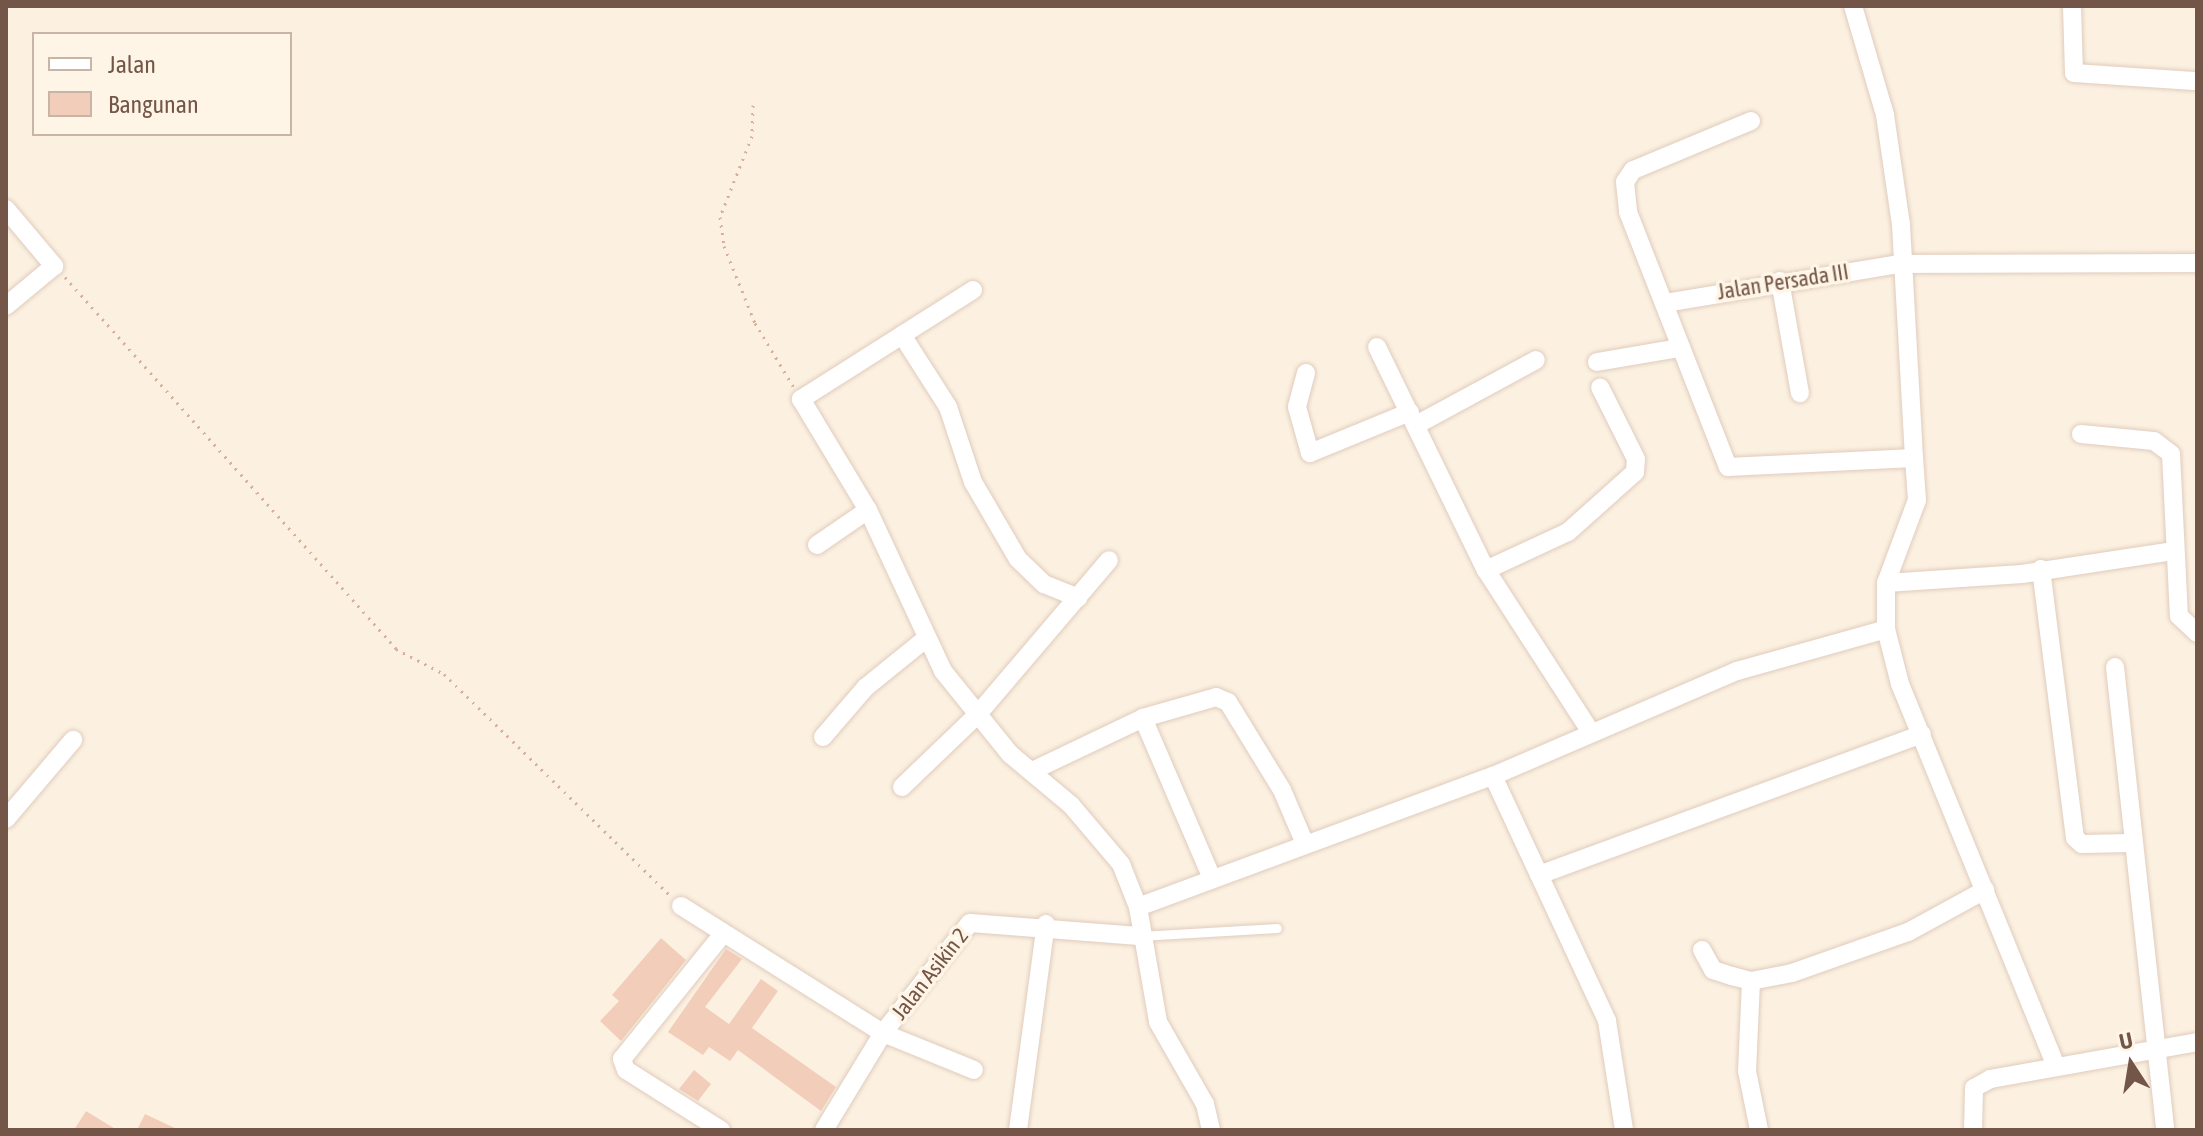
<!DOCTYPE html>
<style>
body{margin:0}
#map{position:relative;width:2203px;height:1136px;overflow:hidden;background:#fcf1e1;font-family:"Asap Condensed",sans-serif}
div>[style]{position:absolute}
.building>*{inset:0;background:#f2cdb9}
.path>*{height:3px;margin-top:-1.5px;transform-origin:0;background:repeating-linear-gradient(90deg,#d6b09c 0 2px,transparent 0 8px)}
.roads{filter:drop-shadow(0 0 2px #e0ccbd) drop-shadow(0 0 2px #e0ccbd)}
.service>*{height:9px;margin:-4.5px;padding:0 4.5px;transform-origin:4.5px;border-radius:4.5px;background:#fff}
.minor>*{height:18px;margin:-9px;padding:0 9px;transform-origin:9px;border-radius:9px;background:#fff}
span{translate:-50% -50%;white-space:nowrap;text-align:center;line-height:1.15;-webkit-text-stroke:7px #fff5e7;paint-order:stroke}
.street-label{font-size:22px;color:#735648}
.frame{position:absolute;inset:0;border:8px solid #735648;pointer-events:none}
.legend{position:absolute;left:32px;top:32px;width:260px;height:104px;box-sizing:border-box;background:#fff5e7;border:2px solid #c7b5a7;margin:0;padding:10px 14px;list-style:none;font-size:24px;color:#735648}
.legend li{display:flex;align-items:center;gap:16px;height:40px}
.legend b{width:40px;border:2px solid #c7b5a7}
.north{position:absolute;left:2091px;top:1024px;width:80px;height:80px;-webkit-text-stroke:6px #fff5e7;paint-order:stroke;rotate:348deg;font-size:22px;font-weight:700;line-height:32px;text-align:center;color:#735648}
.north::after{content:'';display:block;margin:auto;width:28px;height:36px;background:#735648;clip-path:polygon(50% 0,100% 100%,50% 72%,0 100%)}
</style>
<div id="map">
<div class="building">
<div style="clip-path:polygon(661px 938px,686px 960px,621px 1041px,600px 1021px,619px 1001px,612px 995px)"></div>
<div style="clip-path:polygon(726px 949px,742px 959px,705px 1007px,729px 1024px,761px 979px,778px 991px,752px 1028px,836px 1087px,821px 1111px,738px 1050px,730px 1061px,709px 1047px,703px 1055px,668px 1032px)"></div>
<div style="clip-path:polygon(694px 1070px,711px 1084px,698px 1101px,679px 1089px)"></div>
<div style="clip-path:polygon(86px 1111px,117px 1130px,74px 1130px)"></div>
<div style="clip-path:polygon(145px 1114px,179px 1130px,137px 1130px)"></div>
</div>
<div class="path">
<div style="left:753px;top:105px;width:31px;rotate:92deg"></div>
<div style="left:752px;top:136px;width:87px;rotate:111.6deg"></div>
<div style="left:720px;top:217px;width:29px;rotate:82deg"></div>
<div style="left:724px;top:246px;width:83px;rotate:68.1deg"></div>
<div style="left:755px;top:323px;width:74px;rotate:58.9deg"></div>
<div style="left:65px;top:277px;width:498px;rotate:48.3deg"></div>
<div style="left:396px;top:649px;width:54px;rotate:27.5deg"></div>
<div style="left:444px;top:674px;width:316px;rotate:44.4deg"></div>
</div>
<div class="roads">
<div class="service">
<div style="left:1140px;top:936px;width:137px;rotate:-3.3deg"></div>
</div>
<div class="minor">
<div style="left:1853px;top:6px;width:114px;rotate:73.6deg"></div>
<div style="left:1885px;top:115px;width:111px;rotate:81.7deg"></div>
<div style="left:1901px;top:225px;width:233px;rotate:86.8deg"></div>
<div style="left:2072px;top:6px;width:67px;rotate:88.3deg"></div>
<div style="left:2074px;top:73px;width:120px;rotate:3.8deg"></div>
<div style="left:1751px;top:121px;width:128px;rotate:157.4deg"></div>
<div style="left:1633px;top:170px;width:14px;rotate:124deg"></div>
<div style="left:1625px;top:182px;width:30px;rotate:84deg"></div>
<div style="left:1628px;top:212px;width:274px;rotate:68.6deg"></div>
<div style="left:1728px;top:467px;width:186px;rotate:-2.8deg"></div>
<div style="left:1914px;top:458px;width:42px;rotate:85.9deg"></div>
<div style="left:1917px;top:500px;width:89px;rotate:110.5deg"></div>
<div style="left:1886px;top:583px;width:46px;rotate:90deg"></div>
<div style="left:1886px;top:629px;width:57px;rotate:75.7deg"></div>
<div style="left:1900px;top:684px;width:409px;rotate:67.8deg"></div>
<div style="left:6px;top:209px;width:75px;rotate:49.9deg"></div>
<div style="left:54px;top:266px;width:62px;rotate:140.2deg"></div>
<div style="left:1780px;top:281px;width:114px;rotate:79.9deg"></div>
<div style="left:973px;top:290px;width:204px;rotate:147.6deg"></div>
<div style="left:801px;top:399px;width:130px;rotate:58.9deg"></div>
<div style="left:868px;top:510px;width:178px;rotate:65deg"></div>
<div style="left:943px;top:671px;width:107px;rotate:51.1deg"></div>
<div style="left:1010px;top:754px;width:80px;rotate:39.9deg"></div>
<div style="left:1071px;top:805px;width:77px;rotate:49.7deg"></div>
<div style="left:1121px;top:864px;width:46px;rotate:68.4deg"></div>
<div style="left:1138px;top:907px;width:117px;rotate:80.1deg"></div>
<div style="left:1158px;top:1022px;width:95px;rotate:60.2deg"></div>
<div style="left:1205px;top:1104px;width:27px;rotate:77deg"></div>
<div style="left:1666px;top:303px;width:237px;rotate:-9.5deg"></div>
<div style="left:1900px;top:264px;width:297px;rotate:-0.2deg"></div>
<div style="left:902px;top:335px;width:85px;rotate:57.4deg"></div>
<div style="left:948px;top:407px;width:79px;rotate:71.6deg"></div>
<div style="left:973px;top:482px;width:89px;rotate:59.7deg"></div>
<div style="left:1018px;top:559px;width:36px;rotate:44deg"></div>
<div style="left:1044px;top:584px;width:37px;rotate:22deg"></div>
<div style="left:1377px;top:347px;width:248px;rotate:64deg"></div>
<div style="left:1486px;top:570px;width:193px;rotate:57.1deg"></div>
<div style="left:1597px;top:362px;width:84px;rotate:-9.6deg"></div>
<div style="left:1306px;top:373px;width:35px;rotate:105deg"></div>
<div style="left:1297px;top:407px;width:48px;rotate:74.2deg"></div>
<div style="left:1310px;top:453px;width:108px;rotate:-22.3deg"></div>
<div style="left:1418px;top:424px;width:134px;rotate:-28.5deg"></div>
<div style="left:2081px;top:434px;width:73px;rotate:5.5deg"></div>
<div style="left:2154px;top:441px;width:21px;rotate:37deg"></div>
<div style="left:2171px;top:454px;width:162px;rotate:87.2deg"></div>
<div style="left:2179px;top:616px;width:25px;rotate:43deg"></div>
<div style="left:817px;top:545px;width:62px;rotate:-34.5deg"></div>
<div style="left:2041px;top:569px;width:271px;rotate:82.8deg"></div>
<div style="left:2075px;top:838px;width:9px;rotate:41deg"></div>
<div style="left:2082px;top:844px;width:49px;rotate:-1.2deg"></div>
<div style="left:1486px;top:570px;width:90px;rotate:-24.9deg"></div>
<div style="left:1568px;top:532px;width:90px;rotate:-41.8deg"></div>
<div style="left:1635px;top:472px;width:13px;rotate:-86deg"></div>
<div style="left:1636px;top:459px;width:80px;rotate:-116.6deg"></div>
<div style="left:1886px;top:583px;width:136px;rotate:-3.8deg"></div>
<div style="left:2022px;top:574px;width:154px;rotate:-8.6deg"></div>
<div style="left:2115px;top:667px;width:466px;rotate:83.8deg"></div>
<div style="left:1143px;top:718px;width:174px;rotate:66.7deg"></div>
<div style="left:823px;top:737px;width:66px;rotate:-49.3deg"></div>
<div style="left:866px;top:687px;width:75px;rotate:-39deg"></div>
<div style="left:1032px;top:771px;width:123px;rotate:-25.5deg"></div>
<div style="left:1143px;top:718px;width:76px;rotate:-16deg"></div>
<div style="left:1216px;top:697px;width:13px;rotate:23deg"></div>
<div style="left:1228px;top:702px;width:103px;rotate:58.5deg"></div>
<div style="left:1282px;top:790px;width:59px;rotate:66.9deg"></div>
<div style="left:1493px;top:776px;width:270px;rotate:65deg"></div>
<div style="left:1607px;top:1021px;width:110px;rotate:81.1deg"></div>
<div style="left:902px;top:787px;width:105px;rotate:-43.8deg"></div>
<div style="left:978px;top:714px;width:202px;rotate:-49.6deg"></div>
<div style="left:6px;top:819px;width:104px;rotate:-49.7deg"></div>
<div style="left:1539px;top:875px;width:408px;rotate:-20.2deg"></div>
<div style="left:681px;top:906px;width:239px;rotate:32.2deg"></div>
<div style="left:883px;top:1033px;width:98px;rotate:22.1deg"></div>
<div style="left:1138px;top:907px;width:378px;rotate:-20.3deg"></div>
<div style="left:1493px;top:776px;width:266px;rotate:-23.3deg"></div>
<div style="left:1737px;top:671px;width:155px;rotate:-15.7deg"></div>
<div style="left:1702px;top:950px;width:23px;rotate:61deg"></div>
<div style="left:1713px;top:970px;width:20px;rotate:18deg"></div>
<div style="left:1732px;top:976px;width:20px;rotate:15deg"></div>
<div style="left:1751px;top:981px;width:42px;rotate:-11deg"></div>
<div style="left:1792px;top:973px;width:123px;rotate:-19.5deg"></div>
<div style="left:1908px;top:932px;width:88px;rotate:-28.6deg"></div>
<div style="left:1751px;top:981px;width:90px;rotate:92.5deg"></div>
<div style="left:1747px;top:1071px;width:60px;rotate:78.5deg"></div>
<div style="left:721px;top:1130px;width:112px;rotate:-147.7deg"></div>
<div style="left:626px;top:1070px;width:12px;rotate:-110deg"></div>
<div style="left:622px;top:1059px;width:161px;rotate:-51.1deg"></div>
<div style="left:824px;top:1130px;width:114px;rotate:-58.7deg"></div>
<div style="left:883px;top:1033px;width:140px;rotate:-51.7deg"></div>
<div style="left:970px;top:923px;width:170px;rotate:4.4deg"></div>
<div style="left:1018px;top:1130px;width:208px;rotate:-82.3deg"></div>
<div style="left:1973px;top:1130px;width:42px;rotate:-88.6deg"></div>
<div style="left:1974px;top:1088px;width:18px;rotate:-29deg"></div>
<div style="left:1990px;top:1079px;width:210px;rotate:-10.1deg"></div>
</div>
</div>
<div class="street-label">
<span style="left:1783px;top:282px;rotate:-9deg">Jalan Persada III</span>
<span style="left:930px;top:974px;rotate:-52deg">Jalan Asikin 2</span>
</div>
<div class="frame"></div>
<ul class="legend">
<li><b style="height:10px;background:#fff"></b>Jalan</li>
<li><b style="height:22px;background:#f2cdb9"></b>Bangunan</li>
</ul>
<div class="north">U</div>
</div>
